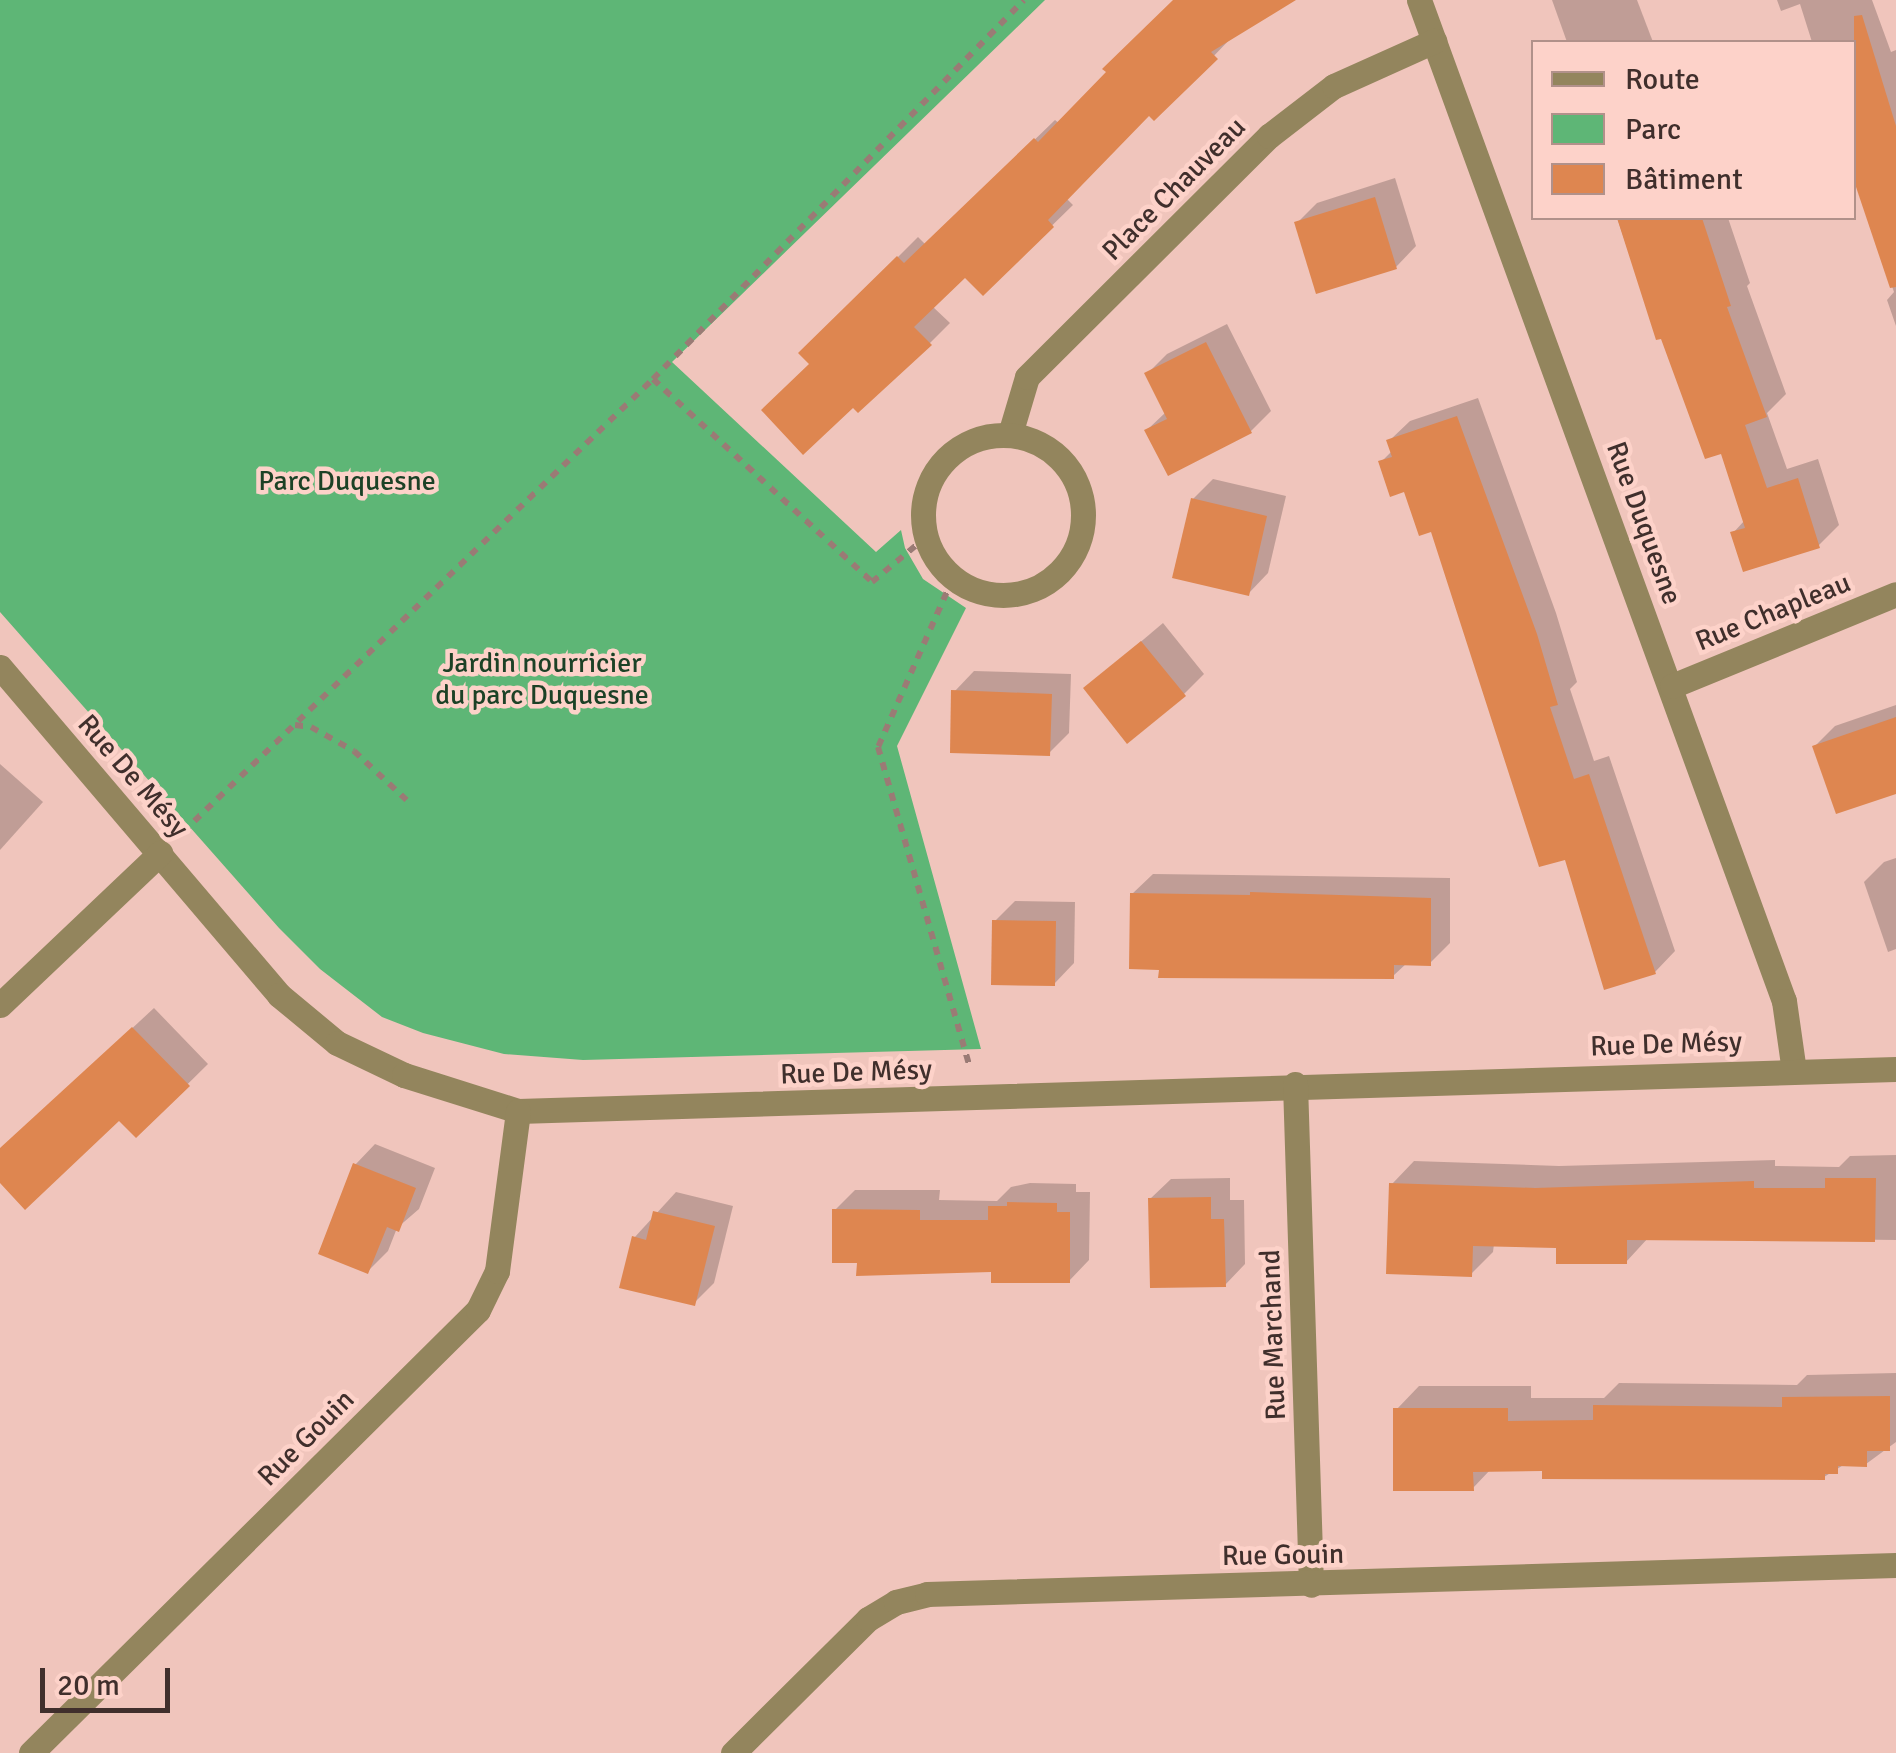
<!DOCTYPE html>
<meta charset="utf-8">
<style>
body{margin:0}
#map{position:relative;width:1896px;height:1753px;overflow:hidden;background:#f0c5bc;font-family:Signika,sans-serif}
div>[style]{position:absolute}
.green>*{inset:0;background:#5eb676}
.shadow>*{inset:0;background:#0003}
.building>*{inset:0;background:#de8650}
.path>*{height:6px;margin-top:-3px;transform-origin:0;background:repeating-linear-gradient(90deg,#9a7b75 0 8px,transparent 0 16px)}
.minor>*{height:25px;margin:-12.5px;padding:0 12.5px;transform-origin:12.5px;border-radius:12.5px;background:#93855d}
.minor>.ring{margin:-12.5px;padding:0;box-sizing:content-box;background:none;border:25px solid #93855d;border-radius:50%}
span{translate:-50% -50%;white-space:nowrap;text-align:center;line-height:1.15;-webkit-text-stroke:9px #fdd2c9;paint-order:stroke}
.street-label{font-size:28px;color:#402f2c}
.park-label{font-size:28px;color:#1c4126}
.legend{position:absolute;left:1531px;top:40px;width:325px;height:180px;box-sizing:border-box;background:#fdd2c9;border:2px solid #b1918a;margin:0;padding:12px 18px;list-style:none;font-size:30px;color:#402f2c}
.legend li{display:flex;align-items:center;gap:20px;height:50px}
.legend b{width:50px;border:2px solid #b1918a}
.scale{position:absolute;left:40px;top:1668px;width:130px;height:45px;box-sizing:border-box;border:5px solid #402f2c;border-top:0;padding-left:12px;font-size:30px;line-height:35px;white-space:nowrap;color:#402f2c;-webkit-text-stroke:8px #fdd2c9;paint-order:stroke}
</style>
<div id="map">
<div class="green">
<div style="clip-path:polygon(0 0,1045px 0,672px 362px,876px 552px,901px 530px,905px 548px,923px 579px,966px 608px,897px 746px,981px 1049px,583px 1060px,504px 1054px,423px 1033px,382px 1017px,320px 969px,279px 928px,0 612px)"></div>
</div>
<div class="shadow">
<div style="clip-path:polygon(1176px 0,1291px 0,1234px 35px,1154px 118px,1149px 113px,1066px 198px,1073px 205px,983px 293px,965px 274px,932px 306px,950px 323px,930px 343px,812px 363px,822px 333px,918px 237px,926px 245px,1055px 120px,1060px 124px)"></div>
<div style="clip-path:polygon(1552px 0,1637px 0,1653px 42px,1567px 42px)"></div>
<div style="clip-path:polygon(1777px 0,1872px 0,1891px 52px,1896px 50px,1896px 326px,1887px 300px,1894px 292px,1854px 173px,1854px 42px,1812px 42px,1800px 4px,1781px 11px)"></div>
<div style="clip-path:polygon(1395px 178px,1416px 246px,1396px 267px,1297px 223px,1317px 203px)"></div>
<div style="clip-path:polygon(1617px 218px,1728px 218px,1750px 283px,1747px 286px,1786px 394px,1767px 413px,1787px 469px,1818px 459px,1839px 525px,1819px 545px,1733px 533px,1745px 520px,1722px 450px,1662px 336px,1658px 337px)"></div>
<div style="clip-path:polygon(1227px 324px,1271px 411px,1251px 431px,1147px 430px,1166px 412px,1147px 374px,1167px 354px)"></div>
<div style="clip-path:polygon(1478px 398px,1556px 613px,1577px 682px,1570px 689px,1594px 761px,1609px 756px,1675px 951px,1655px 972px,1566px 857px,1433px 528px,1381px 462px,1392px 451px,1389px 441px,1410px 421px)"></div>
<div style="clip-path:polygon(1213px 479px,1286px 496px,1268px 573px,1248px 594px,1193px 499px)"></div>
<div style="clip-path:polygon(1163px 623px,1204px 674px,1184px 694px,1086px 688px)"></div>
<div style="clip-path:polygon(974px 671px,1071px 674px,1069px 733px,1049px 753px,954px 692px)"></div>
<div style="clip-path:polygon(1896px 705px,1896px 791px,1815px 746px,1835px 726px)"></div>
<div style="clip-path:polygon(0 764px,43px 802px,0 850px)"></div>
<div style="clip-path:polygon(1896px 858px,1896px 949px,1888px 952px,1864px 882px,1884px 862px)"></div>
<div style="clip-path:polygon(1153px 874px,1450px 878px,1450px 943px,1430px 963px,1407px 963px,1393px 976px,1161px 968px,1132px 894px)"></div>
<div style="clip-path:polygon(1015px 901px,1075px 902px,1074px 963px,1054px 984px,995px 921px)"></div>
<div style="clip-path:polygon(154px 1008px,208px 1064px,136px 1135px,120px 1118px,0 1180px,0 1151px)"></div>
<div style="clip-path:polygon(375px 1144px,435px 1168px,419px 1209px,397px 1228px,388px 1251px,368px 1271px,355px 1165px)"></div>
<div style="clip-path:polygon(1896px 1155px,1896px 1240px,1649px 1237px,1626px 1262px,1559px 1246px,1494px 1244px,1493px 1252px,1471px 1274px,1392px 1184px,1414px 1161px,1559px 1166px,1775px 1160px,1775px 1166px,1839px 1167px,1850px 1156px)"></div>
<div style="clip-path:polygon(1230px 1178px,1230px 1200px,1244px 1200px,1245px 1264px,1225px 1285px,1150px 1199px,1171px 1179px)"></div>
<div style="clip-path:polygon(1030px 1183px,1076px 1184px,1076px 1192px,1090px 1192px,1089px 1260px,1069px 1281px,993px 1269px,859px 1260px,835px 1210px,855px 1190px,940px 1190px,939px 1200px,997px 1201px,1011px 1187px)"></div>
<div style="clip-path:polygon(676px 1192px,733px 1206px,714px 1283px,694px 1303px,634px 1238px)"></div>
<div style="clip-path:polygon(1896px 1373px,1896px 1442px,1866px 1464px,1845px 1464px,1824px 1477px,1491px 1469px,1473px 1488px,1396px 1410px,1419px 1386px,1531px 1386px,1531px 1398px,1604px 1398px,1619px 1383px,1797px 1385px,1807px 1375px)"></div>
</div>
<div class="building">
<div style="clip-path:polygon(1173px 0,1296px 0,1211px 52px,1218px 59px,1154px 121px,1149px 116px,1048px 220px,1054px 227px,983px 296px,965px 278px,914px 327px,932px 345px,858px 413px,853px 408px,803px 455px,761px 410px,809px 364px,798px 353px,897px 256px,904px 263px,1034px 138px,1038px 142px,1106px 72px,1102px 69px)"></div>
<div style="clip-path:polygon(1862px 15px,1896px 126px,1896px 287px,1890px 288px,1854px 181px,1854px 16px)"></div>
<div style="clip-path:polygon(1375px 197px,1397px 269px,1316px 294px,1294px 222px)"></div>
<div style="clip-path:polygon(1617px 218px,1702px 218px,1731px 306px,1727px 307px,1767px 417px,1745px 425px,1767px 488px,1798px 478px,1820px 548px,1743px 572px,1730px 532px,1745px 528px,1721px 454px,1705px 459px,1661px 339px,1656px 340px)"></div>
<div style="clip-path:polygon(1206px 342px,1252px 433px,1168px 476px,1144px 430px,1167px 419px,1144px 373px)"></div>
<div style="clip-path:polygon(1457px 416px,1537px 634px,1558px 705px,1550px 707px,1574px 779px,1589px 774px,1656px 974px,1604px 990px,1565px 860px,1539px 867px,1431px 532px,1419px 536px,1404px 492px,1390px 497px,1378px 461px,1392px 457px,1386px 440px)"></div>
<div style="clip-path:polygon(1191px 498px,1267px 516px,1249px 596px,1172px 578px)"></div>
<div style="clip-path:polygon(1141px 641px,1186px 696px,1127px 744px,1083px 688px)"></div>
<div style="clip-path:polygon(951px 690px,1052px 694px,1050px 756px,950px 753px)"></div>
<div style="clip-path:polygon(1896px 717px,1896px 794px,1836px 814px,1812px 746px)"></div>
<div style="clip-path:polygon(1250px 892px,1431px 898px,1431px 966px,1394px 965px,1394px 979px,1158px 978px,1159px 970px,1129px 969px,1130px 893px,1250px 895px)"></div>
<div style="clip-path:polygon(992px 920px,1056px 921px,1055px 986px,991px 985px)"></div>
<div style="clip-path:polygon(132px 1027px,190px 1086px,136px 1138px,119px 1121px,25px 1210px,0 1183px,0 1148px)"></div>
<div style="clip-path:polygon(353px 1163px,416px 1188px,399px 1232px,387px 1227px,368px 1274px,318px 1254px)"></div>
<div style="clip-path:polygon(1825px 1178px,1876px 1178px,1875px 1242px,1627px 1240px,1627px 1264px,1556px 1264px,1556px 1248px,1473px 1246px,1472px 1277px,1386px 1274px,1389px 1183px,1535px 1188px,1754px 1181px,1754px 1188px,1825px 1188px)"></div>
<div style="clip-path:polygon(1211px 1197px,1211px 1219px,1224px 1219px,1226px 1287px,1150px 1288px,1148px 1198px)"></div>
<div style="clip-path:polygon(1007px 1202px,1057px 1203px,1057px 1212px,1070px 1212px,1070px 1283px,991px 1283px,991px 1272px,856px 1276px,857px 1263px,832px 1263px,832px 1209px,920px 1210px,920px 1220px,988px 1220px,988px 1206px,1007px 1206px)"></div>
<div style="clip-path:polygon(653px 1211px,715px 1226px,695px 1306px,619px 1288px,632px 1236px,646px 1240px)"></div>
<div style="clip-path:polygon(1890px 1396px,1890px 1451px,1867px 1451px,1867px 1467px,1838px 1466px,1838px 1474px,1825px 1474px,1825px 1480px,1542px 1479px,1542px 1471px,1473px 1472px,1474px 1491px,1393px 1491px,1393px 1408px,1508px 1408px,1508px 1421px,1593px 1420px,1593px 1405px,1782px 1407px,1782px 1397px)"></div>
</div>
<div class="path">
<div style="left:653px;top:379px;width:299px;rotate:42.8deg"></div>
<div style="left:872px;top:582px;width:70px;rotate:-39.8deg"></div>
<div style="left:953px;top:578px;width:185px;rotate:113.9deg"></div>
<div style="left:878px;top:747px;width:333px;rotate:74deg"></div>
<div style="left:295px;top:725px;width:16px;rotate:7deg"></div>
<div style="left:311px;top:727px;width:49px;rotate:29.2deg"></div>
<div style="left:354px;top:751px;width:79px;rotate:43deg"></div>
<div style="left:183px;top:832px;width:653px;rotate:-43.94deg"></div>
<div style="left:653px;top:379px;width:530px;rotate:-45.61deg"></div>
</div>
<div class="minor">
<div style="left:1419px;top:0;width:1065px;rotate:69.97deg"></div>
<div style="left:1784px;top:1001px;width:71px;rotate:81.9deg"></div>
<div style="left:1010px;top:434px;width:59px;rotate:-73.4deg"></div>
<div style="left:1027px;top:377px;width:342px;rotate:-44.9deg"></div>
<div style="left:1269px;top:136px;width:82px;rotate:-37.6deg"></div>
<div style="left:1334px;top:86px;width:110px;rotate:-24.2deg"></div>
<div class="ring" style="left:923px;top:435px;width:135px;height:135px"></div>
<div style="left:0;top:667px;width:431px;rotate:49.6deg"></div>
<div style="left:279px;top:995px;width:75px;rotate:39.6deg"></div>
<div style="left:337px;top:1043px;width:74px;rotate:25.5deg"></div>
<div style="left:404px;top:1075px;width:120px;rotate:17.5deg"></div>
<div style="left:518px;top:1111px;width:1379px;rotate:-1.75deg"></div>
<div style="left:1672px;top:686px;width:242px;rotate:-22.3deg"></div>
<div style="left:0;top:1005px;width:221px;rotate:-43.5deg"></div>
<div style="left:1295px;top:1084px;width:501px;rotate:88.17deg"></div>
<div style="left:31px;top:1753px;width:629px;rotate:-44.74deg"></div>
<div style="left:478px;top:1310px;width:43px;rotate:-64deg"></div>
<div style="left:497px;top:1271px;width:161px;rotate:-82.5deg"></div>
<div style="left:733px;top:1753px;width:190px;rotate:-44.8deg"></div>
<div style="left:868px;top:1619px;width:33px;rotate:-31deg"></div>
<div style="left:896px;top:1602px;width:32px;rotate:-14deg"></div>
<div style="left:927px;top:1594px;width:969px;rotate:-1.71deg"></div>
</div>
<div class="street-label">
<span style="left:1174px;top:189px;rotate:-45deg">Place Chauveau</span>
<span style="left:1644px;top:523px;rotate:70deg">Rue Duquesne</span>
<span style="left:1773px;top:612px;rotate:-22deg">Rue Chapleau</span>
<span style="left:133px;top:776px;rotate:49deg">Rue De Mésy</span>
<span style="left:1666px;top:1044px;rotate:-2deg">Rue De Mésy</span>
<span style="left:856px;top:1072px;rotate:-2deg">Rue De Mésy</span>
<span style="left:1273px;top:1335px;rotate:-92deg">Rue Marchand</span>
<span style="left:306px;top:1438px;rotate:-45deg">Rue Gouin</span>
<span style="left:1283px;top:1555px;rotate:-1deg">Rue Gouin</span>
</div>
<div class="park-label">
<span style="left:347px;top:481px">Parc Duquesne</span>
<span style="left:542px;top:679px">Jardin nourricier<br>du parc Duquesne</span>
</div>
<ul class="legend">
<li><b style="height:12px;background:#93855d"></b>Route</li>
<li><b style="height:28px;background:#5eb676"></b>Parc</li>
<li><b style="height:28px;background:#de8650"></b>Bâtiment</li>
</ul>
<div class="scale">20 m</div>
</div>
